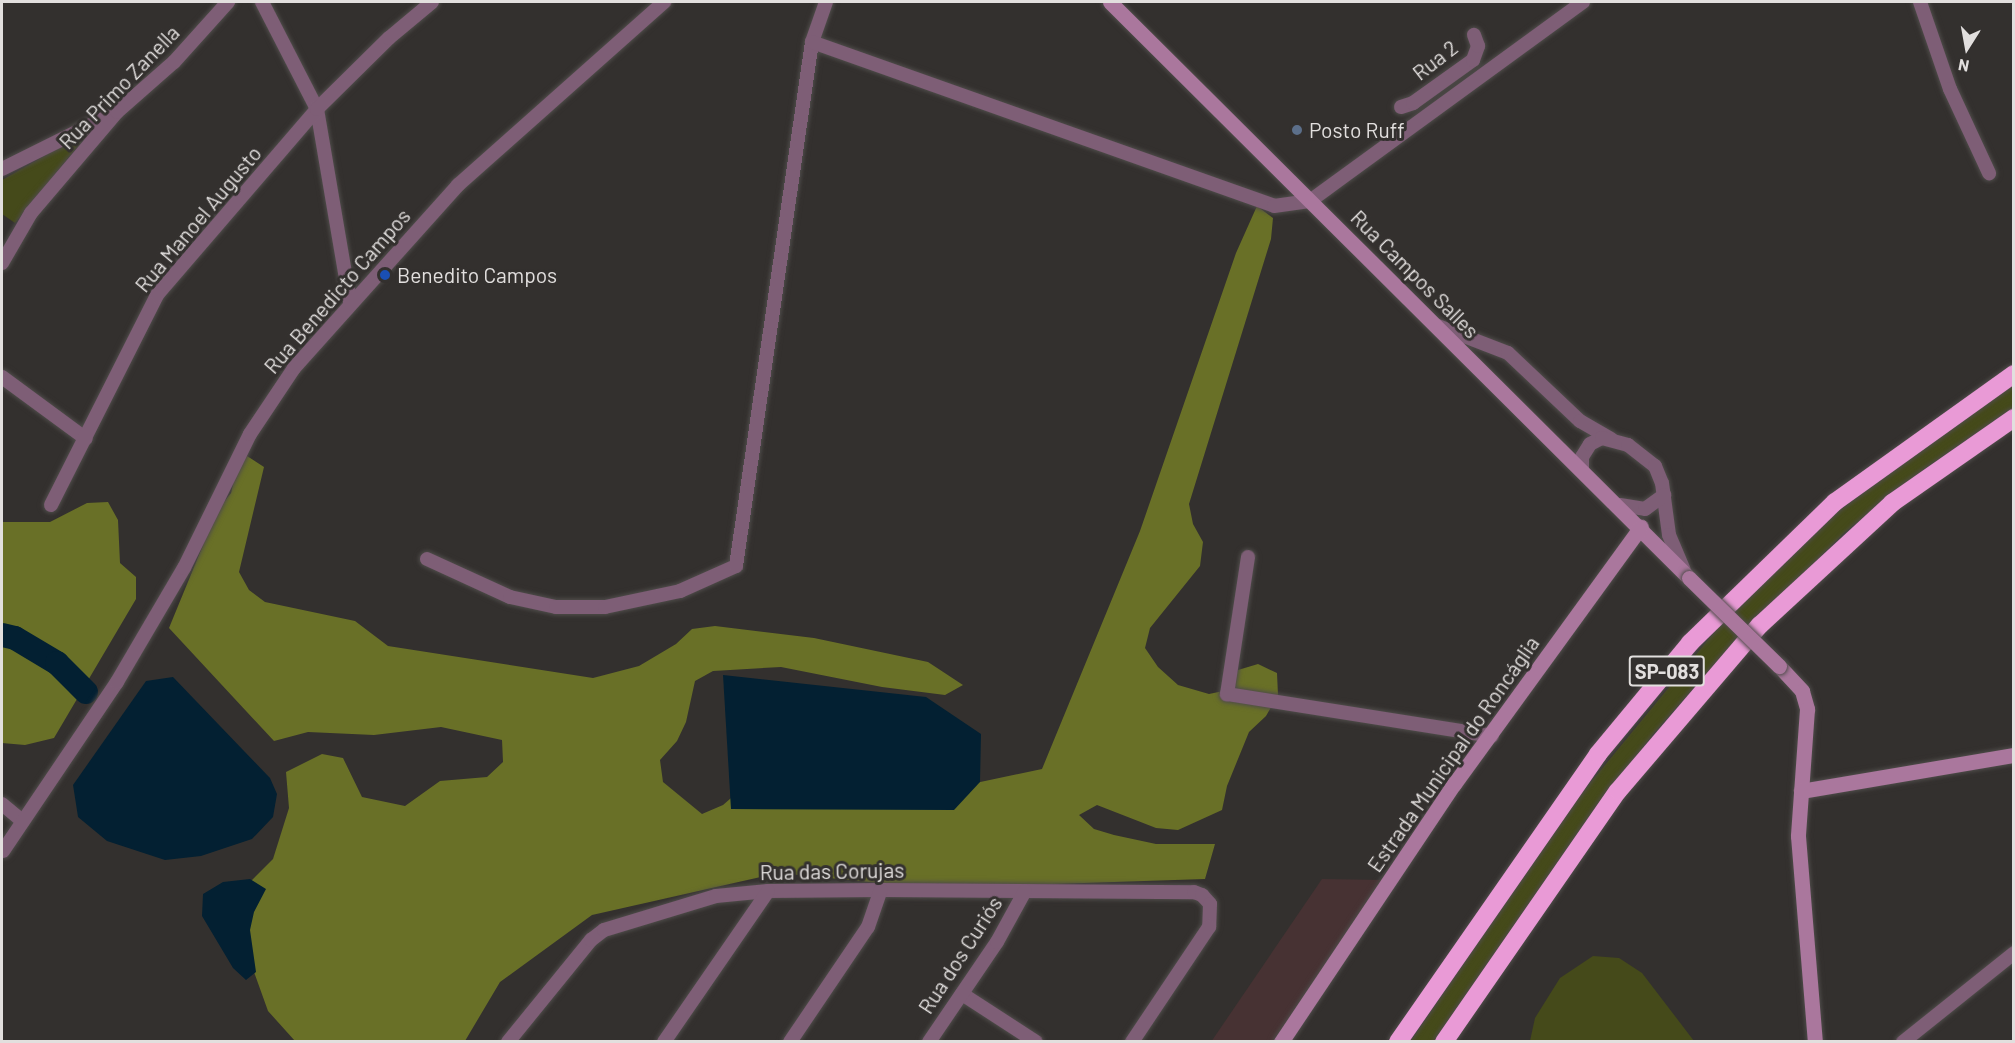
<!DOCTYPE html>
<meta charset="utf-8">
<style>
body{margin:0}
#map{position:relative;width:2015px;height:1043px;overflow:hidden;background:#33302e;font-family:Barlow,sans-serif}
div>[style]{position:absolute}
.commercial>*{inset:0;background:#473233}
.green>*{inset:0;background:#454a1a}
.forest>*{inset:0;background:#697027}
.water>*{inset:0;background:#032032}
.river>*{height:24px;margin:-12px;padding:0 12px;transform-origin:12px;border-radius:12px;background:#032032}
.roads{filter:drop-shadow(0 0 2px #4f4c4a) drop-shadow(0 0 2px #4f4c4a)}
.street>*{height:14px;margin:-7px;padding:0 7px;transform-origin:7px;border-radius:7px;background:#7e5e76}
.secondary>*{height:15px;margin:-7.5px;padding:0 7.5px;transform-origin:7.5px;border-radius:7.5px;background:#aa779d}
.highway>*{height:18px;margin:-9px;padding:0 9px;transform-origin:9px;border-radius:9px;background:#e99ad6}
.bridges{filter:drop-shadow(0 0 2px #4f4c4a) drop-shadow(0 0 2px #4f4c4a)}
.secondary-bridge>*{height:15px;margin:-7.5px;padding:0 7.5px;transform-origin:7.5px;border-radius:7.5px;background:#aa779d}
.dots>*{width:16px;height:16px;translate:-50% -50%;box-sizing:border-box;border:3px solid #33302e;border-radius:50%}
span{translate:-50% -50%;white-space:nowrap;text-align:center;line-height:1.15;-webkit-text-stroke:6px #33302e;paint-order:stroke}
.shield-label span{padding:2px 4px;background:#33302e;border:2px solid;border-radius:4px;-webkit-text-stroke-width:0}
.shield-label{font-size:20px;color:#e2dfde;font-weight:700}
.street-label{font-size:21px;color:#e2dfde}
.poi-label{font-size:21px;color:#e2dfde}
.left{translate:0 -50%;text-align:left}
.frame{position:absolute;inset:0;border:3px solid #e2dfde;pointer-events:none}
.north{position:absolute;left:1937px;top:18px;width:60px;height:60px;-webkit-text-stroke:4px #33302e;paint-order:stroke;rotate:191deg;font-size:16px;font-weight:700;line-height:24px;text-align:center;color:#e2dfde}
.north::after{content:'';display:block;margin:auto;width:21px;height:27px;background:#e2dfde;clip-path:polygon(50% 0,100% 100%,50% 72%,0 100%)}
</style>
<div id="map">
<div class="commercial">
<div style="clip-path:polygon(1322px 879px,1385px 880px,1273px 1041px,1211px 1042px)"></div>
</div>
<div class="green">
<div style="clip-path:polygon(71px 141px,81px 142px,15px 223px,2px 214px,2px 180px)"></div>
<div style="clip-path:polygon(2013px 383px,2013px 408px,1927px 467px,1845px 532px,1733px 643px,1654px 733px,1591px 814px,1435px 1041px,1410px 1042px,1572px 805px,1716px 630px,1832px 516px)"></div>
<div style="clip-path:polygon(1593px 956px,1619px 958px,1642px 973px,1694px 1041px,1530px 1041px,1535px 1018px,1560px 978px)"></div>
</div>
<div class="forest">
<div style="clip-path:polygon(1257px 206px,1273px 218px,1271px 239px,1189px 504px,1193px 524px,1203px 542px,1200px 566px,1150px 628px,1145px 648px,1158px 667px,1178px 685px,1209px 694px,1228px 690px,1238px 670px,1258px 664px,1277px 673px,1278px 695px,1266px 716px,1249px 732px,1227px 786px,1222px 810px,1178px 830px,1156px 828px,1097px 805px,1079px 815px,1094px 829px,1114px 835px,1156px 844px,1215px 844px,1205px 879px,929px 888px,779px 873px,592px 915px,500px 982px,465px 1041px,295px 1041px,268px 1011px,241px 936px,242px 890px,273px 859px,289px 808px,286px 772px,322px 754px,343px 758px,362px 797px,405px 806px,440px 781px,487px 777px,503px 762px,502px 740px,441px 727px,374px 735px,308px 732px,274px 741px,169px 628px,217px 511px,231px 493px,236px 472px,247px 456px,264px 467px,239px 572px,249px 590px,265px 602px,355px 621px,388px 646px,593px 678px,639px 666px,676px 644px,692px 629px,715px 626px,814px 638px,928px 662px,963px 685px,945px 695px,882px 687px,781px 667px,713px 671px,695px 681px,686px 722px,677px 741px,660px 760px,663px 782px,702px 814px,723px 805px,746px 785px,952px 788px,1042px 769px,1140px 531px,1236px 253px)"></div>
<div style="clip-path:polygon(108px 502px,118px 520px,120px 563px,136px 577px,136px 599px,54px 738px,25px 745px,2px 743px,2px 522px,50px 522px,87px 503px)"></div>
</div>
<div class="water">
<div style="clip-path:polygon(723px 675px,926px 697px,981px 734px,980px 782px,954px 810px,731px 809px)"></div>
<div style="clip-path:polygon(173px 677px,270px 778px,277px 794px,273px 817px,252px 839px,201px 856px,165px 860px,107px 841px,78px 817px,73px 785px,146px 681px)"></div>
<div style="clip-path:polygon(250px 879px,266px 889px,254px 912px,250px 930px,256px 972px,246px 980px,233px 968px,202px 916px,203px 894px,223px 882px)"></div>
</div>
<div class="river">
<div style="left:2px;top:635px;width:13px;rotate:13deg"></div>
<div style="left:15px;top:638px;width:49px;rotate:30.8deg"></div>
<div style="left:57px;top:663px;width:41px;rotate:45deg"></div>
</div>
<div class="roads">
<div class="street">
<div style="left:262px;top:2px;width:120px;rotate:62.8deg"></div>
<div style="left:317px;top:109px;width:196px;rotate:80.3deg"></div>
<div style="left:1920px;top:2px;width:92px;rotate:71deg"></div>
<div style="left:1950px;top:89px;width:93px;rotate:65.1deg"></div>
<div style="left:812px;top:42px;width:42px;rotate:-70.7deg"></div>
<div style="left:1401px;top:107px;width:13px;rotate:-18deg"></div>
<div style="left:1413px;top:103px;width:74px;rotate:-35.6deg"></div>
<div style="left:1473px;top:60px;width:15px;rotate:-70deg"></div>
<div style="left:1478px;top:46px;width:12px;rotate:-110deg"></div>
<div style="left:2px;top:169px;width:124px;rotate:-26.4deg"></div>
<div style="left:2px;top:263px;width:58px;rotate:-59.9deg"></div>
<div style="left:31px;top:213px;width:133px;rotate:-49.6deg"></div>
<div style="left:117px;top:112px;width:76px;rotate:-41.3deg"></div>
<div style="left:174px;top:62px;width:81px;rotate:-48deg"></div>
<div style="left:1438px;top:326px;width:75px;rotate:21.1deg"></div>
<div style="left:1508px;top:353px;width:99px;rotate:43.4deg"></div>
<div style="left:1580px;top:421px;width:36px;rotate:30deg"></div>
<div style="left:2px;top:377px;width:104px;rotate:36.4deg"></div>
<div style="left:1582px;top:469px;width:12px;rotate:-90deg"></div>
<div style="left:1582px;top:457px;width:15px;rotate:-58deg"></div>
<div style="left:1590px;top:444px;width:13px;rotate:-27deg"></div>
<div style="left:1602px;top:438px;width:27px;rotate:15deg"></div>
<div style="left:1628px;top:445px;width:34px;rotate:38deg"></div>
<div style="left:1655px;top:466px;width:18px;rotate:68deg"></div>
<div style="left:1662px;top:483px;width:52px;rotate:82.3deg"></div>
<div style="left:1669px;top:535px;width:38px;rotate:67deg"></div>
<div style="left:51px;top:505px;width:235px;rotate:-63.2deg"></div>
<div style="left:157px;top:295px;width:245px;rotate:-49.3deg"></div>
<div style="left:317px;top:109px;width:101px;rotate:-44.6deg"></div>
<div style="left:389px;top:38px;width:56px;rotate:-39.9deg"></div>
<div style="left:1620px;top:505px;width:25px;rotate:9deg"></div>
<div style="left:1645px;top:509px;width:24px;rotate:-36deg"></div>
<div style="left:1248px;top:557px;width:139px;rotate:98.7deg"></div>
<div style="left:1227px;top:694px;width:268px;rotate:9deg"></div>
<div style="left:427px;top:559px;width:91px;rotate:24.6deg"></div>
<div style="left:510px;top:597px;width:47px;rotate:12.3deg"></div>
<div style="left:556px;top:607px;width:49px"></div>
<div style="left:605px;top:607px;width:77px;rotate:-12deg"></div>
<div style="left:680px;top:591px;width:61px;rotate:-24.1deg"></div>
<div style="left:736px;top:566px;width:529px;rotate:-81.75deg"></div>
<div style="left:812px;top:42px;width:490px;rotate:19.5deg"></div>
<div style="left:1274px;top:206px;width:36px;rotate:-8deg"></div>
<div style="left:1310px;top:201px;width:338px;rotate:-36.1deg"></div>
<div style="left:2px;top:804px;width:26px;rotate:40deg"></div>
<div style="left:3px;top:851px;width:204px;rotate:-56deg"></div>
<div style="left:117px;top:682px;width:132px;rotate:-59.6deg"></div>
<div style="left:184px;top:568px;width:149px;rotate:-63.8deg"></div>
<div style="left:250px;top:434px;width:79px;rotate:-56.3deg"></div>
<div style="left:294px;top:368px;width:246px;rotate:-48.1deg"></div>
<div style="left:458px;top:185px;width:276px;rotate:-41.6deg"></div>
<div style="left:962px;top:994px;width:88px;rotate:33deg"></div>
<div style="left:508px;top:1042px;width:132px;rotate:-50.9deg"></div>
<div style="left:591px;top:940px;width:16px;rotate:-38deg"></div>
<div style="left:604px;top:930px;width:117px;rotate:-16.9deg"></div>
<div style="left:716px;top:896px;width:52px;rotate:-5.5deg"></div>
<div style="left:768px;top:891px;width:113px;rotate:-0.5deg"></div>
<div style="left:881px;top:890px;width:313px;rotate:0.4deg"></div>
<div style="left:1194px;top:892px;width:9px;rotate:21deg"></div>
<div style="left:1202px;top:895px;width:12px;rotate:48deg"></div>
<div style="left:1210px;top:904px;width:23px;rotate:92deg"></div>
<div style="left:1209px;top:927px;width:138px;rotate:123.8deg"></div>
<div style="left:664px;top:1042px;width:183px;rotate:-55.4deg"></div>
<div style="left:790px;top:1042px;width:139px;rotate:-55.9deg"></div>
<div style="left:868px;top:927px;width:39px;rotate:-71deg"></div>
<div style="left:929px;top:1042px;width:121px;rotate:-55.8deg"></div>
<div style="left:997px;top:942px;width:58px;rotate:-61.2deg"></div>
<div style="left:1903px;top:1042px;width:142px;rotate:-38.7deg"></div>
</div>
<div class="secondary">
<div style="left:1110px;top:2px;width:817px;rotate:44.85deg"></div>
<div style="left:1779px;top:666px;width:34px;rotate:47deg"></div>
<div style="left:1802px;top:691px;width:19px;rotate:74deg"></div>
<div style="left:1807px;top:709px;width:127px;rotate:94.1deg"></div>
<div style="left:1798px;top:836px;width:207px;rotate:85.3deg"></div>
<div style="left:1801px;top:791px;width:216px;rotate:-9.6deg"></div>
<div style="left:1281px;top:1042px;width:311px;rotate:-56.2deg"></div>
<div style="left:1454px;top:784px;width:318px;rotate:-54deg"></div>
</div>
<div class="highway">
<div style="left:1398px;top:1042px;width:351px;rotate:-55.2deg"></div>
<div style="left:1598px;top:754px;width:144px;rotate:-50.3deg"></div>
<div style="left:1690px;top:643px;width:202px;rotate:-44.2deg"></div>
<div style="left:1835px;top:502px;width:220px;rotate:-35.6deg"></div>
<div style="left:1444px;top:1042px;width:305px;rotate:-55.3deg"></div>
<div style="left:1618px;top:791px;width:218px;rotate:-49.5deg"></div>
<div style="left:1760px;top:625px;width:180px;rotate:-42.7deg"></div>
<div style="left:1892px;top:503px;width:149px;rotate:-34.9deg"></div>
</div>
</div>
<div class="bridges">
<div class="secondary-bridge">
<div style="left:1689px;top:578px;width:126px;rotate:44.4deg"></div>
</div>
</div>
<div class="dots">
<div style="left:1297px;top:130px;background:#5c6f8a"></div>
<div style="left:385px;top:275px;background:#1a4fb4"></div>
</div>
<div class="shield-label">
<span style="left:1667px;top:671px">SP-083</span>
</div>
<div class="street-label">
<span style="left:1435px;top:60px;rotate:-38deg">Rua 2</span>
<span style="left:119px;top:87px;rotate:-46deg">Rua Primo Zanella</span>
<span style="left:198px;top:219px;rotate:-50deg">Rua Manoel Augusto</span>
<span style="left:1415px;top:274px;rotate:45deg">Rua Campos Salles</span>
<span style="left:337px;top:291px;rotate:-49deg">Rua Benedicto Campos</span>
<span style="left:1453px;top:754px;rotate:-55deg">Estrada Municipal do Roncáglia</span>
<span style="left:832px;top:871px;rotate:-1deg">Rua das Corujas</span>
<span style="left:960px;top:955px;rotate:-57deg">Rua dos Curiós</span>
</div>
<div class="poi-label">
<span class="left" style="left:1309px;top:130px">Posto Ruff</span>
<span class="left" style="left:397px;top:275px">Benedito Campos</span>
</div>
<div class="frame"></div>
<div class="north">N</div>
</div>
